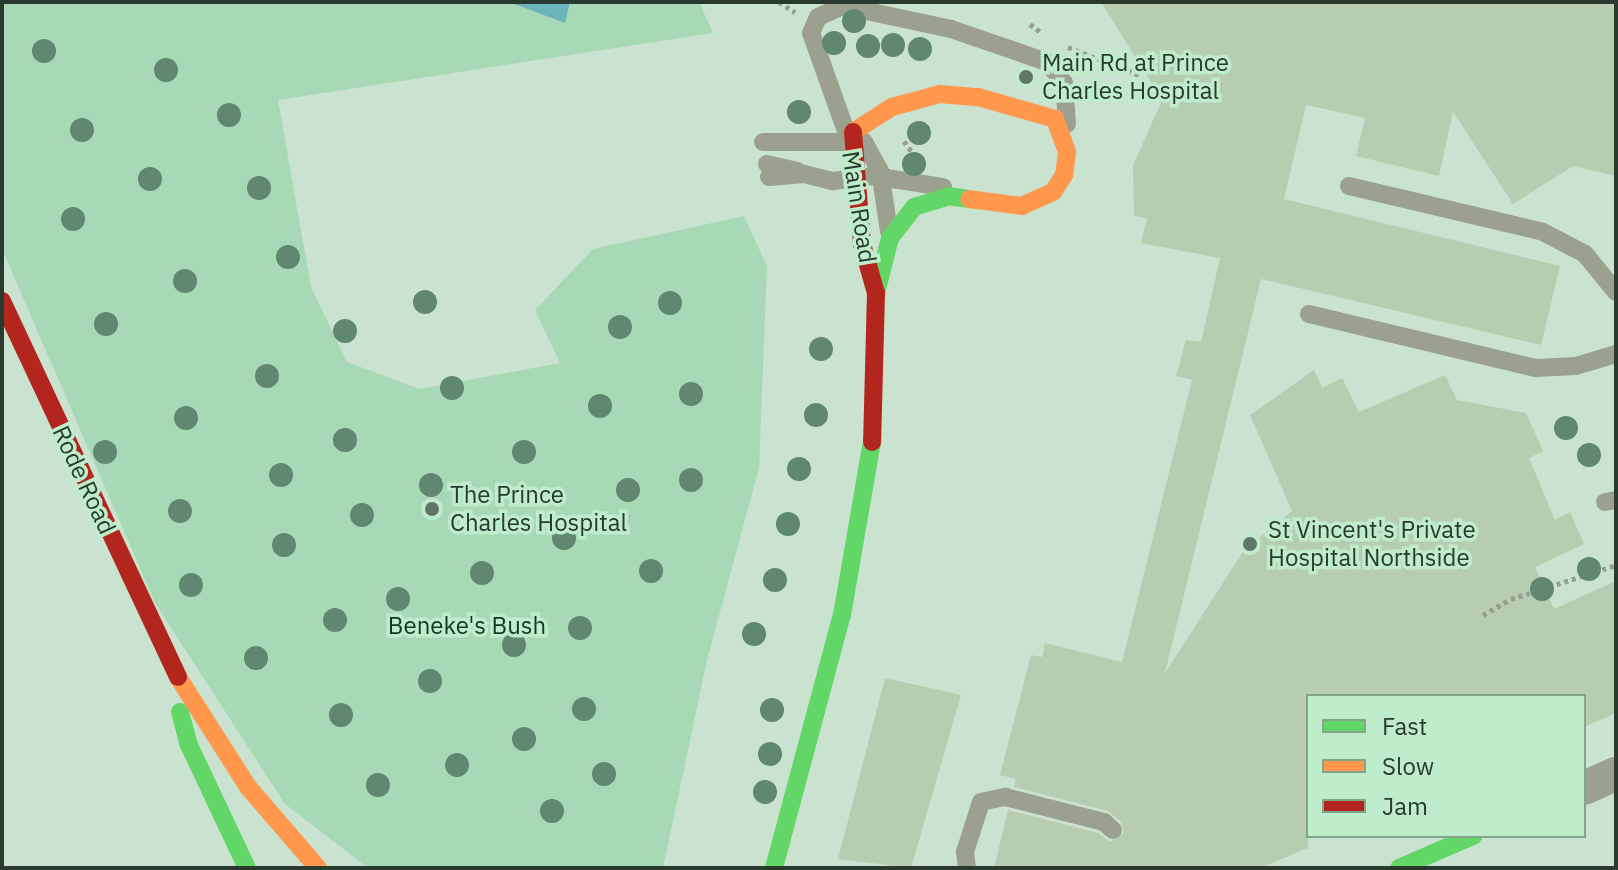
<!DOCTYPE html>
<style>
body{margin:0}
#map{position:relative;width:1618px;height:870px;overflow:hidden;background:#cae2d0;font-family:"IBM Plex Sans",sans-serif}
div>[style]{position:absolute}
.green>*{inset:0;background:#a8d9b6}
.water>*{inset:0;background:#6cb4bc}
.building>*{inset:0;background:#b7cdb1}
.path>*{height:5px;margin-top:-2.5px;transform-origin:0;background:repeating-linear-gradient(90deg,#979f8f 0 4px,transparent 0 8px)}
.lane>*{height:18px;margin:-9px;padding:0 9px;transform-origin:9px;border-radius:9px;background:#9ca08e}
.street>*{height:34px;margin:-17px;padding:0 17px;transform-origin:17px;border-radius:17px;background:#9ca08e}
.fast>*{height:18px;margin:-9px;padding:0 9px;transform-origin:9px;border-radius:9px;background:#63d668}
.slow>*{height:18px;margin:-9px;padding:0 9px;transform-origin:9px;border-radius:9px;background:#ff974d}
.jam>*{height:18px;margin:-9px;padding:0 9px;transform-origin:9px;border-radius:9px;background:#b3261e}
.trees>*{width:24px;height:24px;margin:-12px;border-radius:50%;background:#60876f}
.dots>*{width:22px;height:22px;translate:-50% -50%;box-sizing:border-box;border:4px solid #bfeccb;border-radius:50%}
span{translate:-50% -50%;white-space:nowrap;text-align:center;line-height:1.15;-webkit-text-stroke:7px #bfeccb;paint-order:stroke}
.poi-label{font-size:24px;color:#293b2e}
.left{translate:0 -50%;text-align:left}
.street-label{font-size:24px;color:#293b2e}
.park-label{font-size:24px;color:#0a3c1f}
.frame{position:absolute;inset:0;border:4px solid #293b2e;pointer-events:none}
.legend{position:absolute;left:1306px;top:694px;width:280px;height:144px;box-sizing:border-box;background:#bfeccb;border:2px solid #83a58c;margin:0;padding:10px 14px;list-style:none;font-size:24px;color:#293b2e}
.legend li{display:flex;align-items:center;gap:16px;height:40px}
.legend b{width:40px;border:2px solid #83a58c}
</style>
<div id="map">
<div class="green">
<div style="clip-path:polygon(2px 2px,699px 2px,713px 33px,278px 100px,311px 287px,347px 362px,420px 389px,560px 363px,535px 310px,593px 249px,744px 216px,767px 266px,759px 468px,707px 660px,663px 868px,368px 868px,285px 804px,155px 603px,2px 249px)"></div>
</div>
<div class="water">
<div style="clip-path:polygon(509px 2px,570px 2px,565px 23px)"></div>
</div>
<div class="building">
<div style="clip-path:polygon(1101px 2px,1616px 2px,1616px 176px,1573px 166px,1513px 204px,1453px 112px,1439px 176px,1356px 156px,1365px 118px,1306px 105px,1284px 199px,1560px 266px,1541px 345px,1261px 279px,1165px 673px,1244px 550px,1292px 511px,1250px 415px,1314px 370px,1322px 388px,1342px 378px,1359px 412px,1445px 375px,1457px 400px,1526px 413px,1543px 451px,1529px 458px,1555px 520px,1570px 512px,1584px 544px,1535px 567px,1554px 609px,1616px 581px,1616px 713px,1584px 727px,1584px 696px,1308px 696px,1308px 848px,1260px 868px,994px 868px,1008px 810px,1098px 833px,1110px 842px,1124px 833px,1121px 822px,1108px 811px,1014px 787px,1016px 779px,1000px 775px,1031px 655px,1042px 657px,1045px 643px,1122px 662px,1192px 380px,1176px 376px,1186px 340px,1201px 342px,1220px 258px,1141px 243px,1147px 218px,1134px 216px,1133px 166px,1162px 100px)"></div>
<div style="clip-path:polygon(885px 678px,961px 695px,911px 868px,838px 859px)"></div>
</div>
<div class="path">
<div style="left:779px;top:2px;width:19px;rotate:32deg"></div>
<div style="left:1030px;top:24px;width:15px;rotate:37deg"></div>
<div style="left:1068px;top:47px;width:76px;rotate:21.5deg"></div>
<div style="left:904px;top:141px;width:22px;rotate:54deg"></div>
<div style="left:1483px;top:615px;width:32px;rotate:-30deg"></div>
<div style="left:1511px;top:599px;width:110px;rotate:-17.9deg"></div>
</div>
<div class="lane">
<div style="left:847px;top:134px;width:107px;rotate:-109.6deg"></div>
<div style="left:811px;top:33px;width:17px;rotate:-66deg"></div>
<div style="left:818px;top:17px;width:27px;rotate:-24deg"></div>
<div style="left:843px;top:6px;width:110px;rotate:12deg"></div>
<div style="left:951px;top:29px;width:102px;rotate:19deg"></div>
<div style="left:1047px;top:62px;width:27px;rotate:51deg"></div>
<div style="left:1064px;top:83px;width:41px;rotate:85.8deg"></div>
<div style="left:763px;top:142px;width:101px"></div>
<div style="left:864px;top:142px;width:33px;rotate:61deg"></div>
<div style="left:880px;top:171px;width:61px;rotate:81.5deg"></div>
<div style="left:767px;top:164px;width:32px;rotate:13deg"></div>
<div style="left:769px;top:177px;width:35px;rotate:-5deg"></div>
<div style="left:804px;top:174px;width:30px;rotate:14deg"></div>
<div style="left:833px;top:181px;width:41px;rotate:-7deg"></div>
<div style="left:874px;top:176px;width:70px;rotate:9.1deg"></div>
<div style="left:1349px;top:186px;width:199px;rotate:13.3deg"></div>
<div style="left:1543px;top:232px;width:47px;rotate:27.6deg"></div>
<div style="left:1585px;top:254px;width:49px;rotate:50.8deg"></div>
<div style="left:1309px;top:314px;width:232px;rotate:13.4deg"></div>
<div style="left:1535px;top:368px;width:41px;rotate:-2.8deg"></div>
<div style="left:1576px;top:366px;width:42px;rotate:-16.7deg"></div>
<div style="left:1605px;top:502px;width:11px;rotate:-10deg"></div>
<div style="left:967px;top:868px;width:16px;rotate:-97deg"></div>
<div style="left:965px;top:852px;width:52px;rotate:-72.3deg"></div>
<div style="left:981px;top:802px;width:25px;rotate:-12deg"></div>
<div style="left:1005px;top:797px;width:102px;rotate:14.2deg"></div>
<div style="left:1104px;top:822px;width:12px;rotate:42deg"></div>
</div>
<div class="street">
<div style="left:1584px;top:788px;width:35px;rotate:-24deg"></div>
</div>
<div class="fast">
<div style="left:876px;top:293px;width:57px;rotate:-75.7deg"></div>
<div style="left:890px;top:238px;width:39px;rotate:-52deg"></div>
<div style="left:914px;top:207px;width:37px;rotate:-17deg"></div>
<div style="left:949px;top:196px;width:20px;rotate:9deg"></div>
<div style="left:180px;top:712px;width:34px;rotate:75deg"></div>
<div style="left:189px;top:745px;width:136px;rotate:64.8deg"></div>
<div style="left:774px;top:868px;width:262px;rotate:-75deg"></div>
<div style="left:842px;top:615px;width:176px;rotate:-80.2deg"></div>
<div style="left:1399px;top:868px;width:81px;rotate:-23.4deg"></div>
</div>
<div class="slow">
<div style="left:853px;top:132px;width:46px;rotate:-32.7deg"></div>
<div style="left:892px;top:107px;width:50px;rotate:-15.2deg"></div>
<div style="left:940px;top:94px;width:38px;rotate:5deg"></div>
<div style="left:978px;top:97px;width:80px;rotate:15.9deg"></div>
<div style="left:1055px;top:119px;width:35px;rotate:70deg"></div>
<div style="left:1067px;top:152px;width:23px;rotate:97deg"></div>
<div style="left:1064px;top:175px;width:20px;rotate:123deg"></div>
<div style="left:1053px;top:192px;width:34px;rotate:156deg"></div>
<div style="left:1022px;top:206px;width:53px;rotate:-172.5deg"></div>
<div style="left:178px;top:677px;width:130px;rotate:57.5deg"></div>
<div style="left:248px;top:787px;width:107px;rotate:49.2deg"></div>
</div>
<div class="jam">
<div style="left:853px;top:132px;width:112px;rotate:85.4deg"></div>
<div style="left:862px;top:244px;width:51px;rotate:74.1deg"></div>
<div style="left:876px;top:293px;width:149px;rotate:91.5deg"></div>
<div style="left:2px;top:301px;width:415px;rotate:64.9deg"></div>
</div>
<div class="trees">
<div style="left:854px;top:21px"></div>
<div style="left:834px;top:43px"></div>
<div style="left:893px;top:45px"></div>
<div style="left:868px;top:46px"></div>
<div style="left:920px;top:49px"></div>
<div style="left:44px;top:51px"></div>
<div style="left:166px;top:70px"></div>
<div style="left:799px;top:112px"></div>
<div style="left:229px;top:115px"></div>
<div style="left:82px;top:130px"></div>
<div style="left:919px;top:133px"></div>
<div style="left:914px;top:164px"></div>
<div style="left:150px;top:179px"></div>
<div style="left:259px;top:188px"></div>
<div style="left:73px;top:219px"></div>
<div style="left:288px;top:257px"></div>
<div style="left:185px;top:281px"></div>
<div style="left:425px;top:302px"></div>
<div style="left:670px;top:303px"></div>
<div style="left:106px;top:324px"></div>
<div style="left:620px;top:327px"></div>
<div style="left:345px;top:331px"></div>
<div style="left:821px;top:349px"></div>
<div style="left:267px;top:376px"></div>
<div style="left:452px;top:388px"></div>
<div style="left:691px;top:394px"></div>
<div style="left:600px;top:406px"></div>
<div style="left:816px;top:415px"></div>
<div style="left:186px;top:418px"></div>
<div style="left:1566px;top:428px"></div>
<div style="left:345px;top:440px"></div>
<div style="left:105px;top:452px"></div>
<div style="left:524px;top:452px"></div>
<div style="left:1589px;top:455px"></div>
<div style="left:799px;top:469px"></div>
<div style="left:281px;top:475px"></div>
<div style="left:691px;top:480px"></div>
<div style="left:431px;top:485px"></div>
<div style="left:628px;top:490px"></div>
<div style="left:180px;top:511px"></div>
<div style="left:362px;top:515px"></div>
<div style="left:788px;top:524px"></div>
<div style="left:564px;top:538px"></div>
<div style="left:284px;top:545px"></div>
<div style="left:1589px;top:569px"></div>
<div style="left:651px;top:571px"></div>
<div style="left:482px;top:573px"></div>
<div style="left:775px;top:580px"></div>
<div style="left:191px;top:585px"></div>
<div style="left:1542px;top:589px"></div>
<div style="left:398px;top:599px"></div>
<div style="left:335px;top:620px"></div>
<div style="left:580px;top:628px"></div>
<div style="left:754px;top:634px"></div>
<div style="left:514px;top:645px"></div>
<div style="left:256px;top:658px"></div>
<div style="left:430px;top:681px"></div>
<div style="left:584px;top:709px"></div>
<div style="left:772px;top:710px"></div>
<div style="left:341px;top:715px"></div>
<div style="left:524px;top:739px"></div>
<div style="left:770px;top:754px"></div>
<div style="left:457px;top:765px"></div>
<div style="left:604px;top:774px"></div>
<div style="left:378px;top:785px"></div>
<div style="left:765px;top:792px"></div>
<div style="left:552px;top:811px"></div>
</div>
<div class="dots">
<div style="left:1026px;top:77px;background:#617567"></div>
<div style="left:432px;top:509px;background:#617567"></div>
<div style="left:1250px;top:544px;background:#617567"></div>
</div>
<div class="poi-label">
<span class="left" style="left:1042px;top:77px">Main Rd at Prince<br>Charles Hospital</span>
<span class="left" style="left:450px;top:509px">The Prince<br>Charles Hospital</span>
<span class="left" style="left:1268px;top:544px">St Vincent's Private<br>Hospital Northside</span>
</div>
<div class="street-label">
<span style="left:859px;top:207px;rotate:81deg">Main Road</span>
<span style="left:84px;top:480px;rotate:65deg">Rode Road</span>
</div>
<div class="park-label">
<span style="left:467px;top:626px">Beneke's Bush</span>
</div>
<div class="frame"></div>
<ul class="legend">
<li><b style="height:10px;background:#63d668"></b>Fast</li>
<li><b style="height:10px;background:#ff974d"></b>Slow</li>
<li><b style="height:10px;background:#b3261e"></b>Jam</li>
</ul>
</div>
